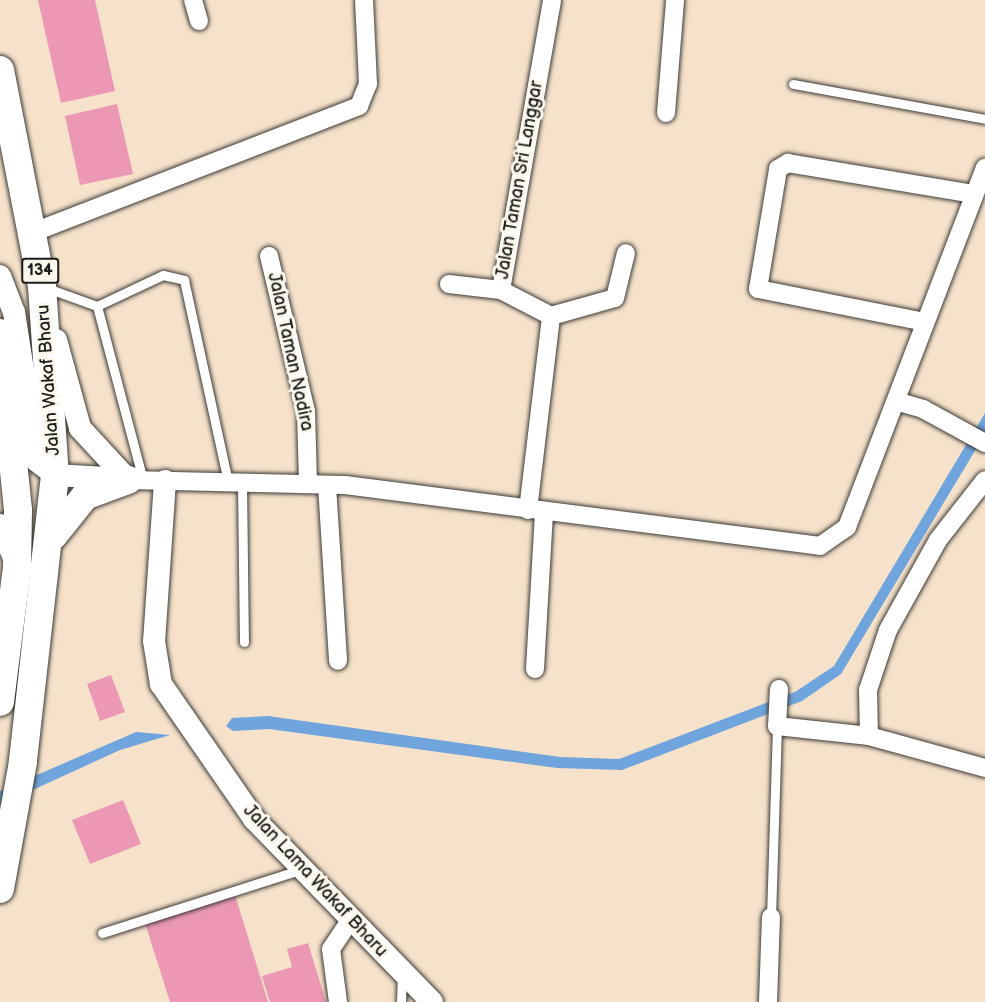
<!DOCTYPE html>
<style>
body{margin:0}
#map{position:relative;width:985px;height:1002px;overflow:hidden;background:#f6e2cb;font-family:"Balsamiq Sans",sans-serif}
div>[style]{position:absolute}
.water>*{inset:0;background:#70a4dc}
.building>*{inset:0;background:#ec98b4}
.roads{filter:drop-shadow(0 0 2px #3d3a36) drop-shadow(0 0 2px #3d3a36)}
.service>*{height:9px;margin:-4.5px;padding:0 4.5px;transform-origin:4.5px;border-radius:4.5px;background:#fff}
.minor>*{height:18px;margin:-9px;padding:0 9px;transform-origin:9px;border-radius:9px;background:#fff}
.tertiary>*{height:22px;margin:-11px;padding:0 11px;transform-origin:11px;border-radius:11px;background:#fff}
.primary>*{height:28px;margin:-14px;padding:0 14px;transform-origin:14px;border-radius:14px;background:#fff}
span{translate:-50% -50%;white-space:nowrap;text-align:center;line-height:1.15;-webkit-text-stroke:6px #fbf7ec;paint-order:stroke}
.shield-label span{padding:2px 4px;background:#fbf7ec;border:2px solid;border-radius:4px;-webkit-text-stroke-width:0}
.shield-label{font-size:16px;color:#1c1c1c;font-weight:700}
.street-label{font-size:18px;color:#1c1c1c}
</style>
<div id="map">
<div class="water">
<div style="clip-path:polygon(985px 413px,985px 434px,841px 674px,802px 701px,622px 770px,557px 768px,269px 729px,233px 731px,226px 726px,232px 718px,268px 716px,560px 757px,619px 759px,795px 692px,834px 666px)"></div>
<div style="clip-path:polygon(136px 732px,170px 735px,120px 750px,0 805px,0 791px)"></div>
</div>
<div class="building">
<div style="clip-path:polygon(38px 0,95px 0,115px 91px,61px 103px)"></div>
<div style="clip-path:polygon(117px 104px,133px 174px,80px 185px,65px 116px)"></div>
<div style="clip-path:polygon(111px 675px,125px 712px,100px 721px,87px 684px)"></div>
<div style="clip-path:polygon(123px 800px,141px 844px,90px 864px,72px 820px)"></div>
<div style="clip-path:polygon(235px 895px,268px 1002px,170px 1002px,145px 923px)"></div>
<div style="clip-path:polygon(308px 943px,326px 1002px,270px 1002px,262px 976px,292px 967px,287px 949px)"></div>
</div>
<div class="roads">
<div class="service">
<div style="left:793px;top:84px;width:195px;rotate:10.3deg"></div>
<div style="left:47px;top:288px;width:53px;rotate:19.8deg"></div>
<div style="left:97px;top:306px;width:180px;rotate:75.2deg"></div>
<div style="left:97px;top:306px;width:73px;rotate:-25.2deg"></div>
<div style="left:163px;top:275px;width:22px;rotate:13deg"></div>
<div style="left:184px;top:280px;width:207px;rotate:77.7deg"></div>
<div style="left:242px;top:483px;width:159px;rotate:89.3deg"></div>
<div style="left:771px;top:917px;width:191px;rotate:-88.2deg"></div>
<div style="left:102px;top:933px;width:208px;rotate:-17.7deg"></div>
<div style="left:401px;top:1002px;width:27px;rotate:-88deg"></div>
</div>
<div class="minor">
<div style="left:193px;top:0;width:22px;rotate:74deg"></div>
<div style="left:666px;top:113px;width:113px;rotate:-85.4deg"></div>
<div style="left:34px;top:232px;width:349px;rotate:-21.2deg"></div>
<div style="left:359px;top:106px;width:24px;rotate:-68deg"></div>
<div style="left:368px;top:84px;width:84px;rotate:-92.7deg"></div>
<div style="left:269px;top:256px;width:159px;rotate:76.6deg"></div>
<div style="left:306px;top:411px;width:73px;rotate:88.4deg"></div>
<div style="left:449px;top:284px;width:52px;rotate:6.6deg"></div>
<div style="left:551px;top:316px;width:66px;rotate:-15.7deg"></div>
<div style="left:615px;top:298px;width:46px;rotate:-76.3deg"></div>
<div style="left:925px;top:322px;width:170px;rotate:-168.8deg"></div>
<div style="left:758px;top:289px;width:122px;rotate:-80.5deg"></div>
<div style="left:778px;top:169px;width:12px;rotate:-31deg"></div>
<div style="left:788px;top:163px;width:189px;rotate:9.5deg"></div>
<div style="left:899px;top:402px;width:25px;rotate:16deg"></div>
<div style="left:923px;top:409px;width:71px;rotate:28.7deg"></div>
<div style="left:128px;top:480px;width:217px;rotate:1.3deg"></div>
<div style="left:345px;top:485px;width:479px;rotate:7.3deg"></div>
<div style="left:820px;top:546px;width:33px;rotate:-35deg"></div>
<div style="left:847px;top:527px;width:385px;rotate:-69deg"></div>
<div style="left:327px;top:485px;width:176px;rotate:86.4deg"></div>
<div style="left:528px;top:510px;width:195px;rotate:-83.2deg"></div>
<div style="left:551px;top:316px;width:56px;rotate:-152.5deg"></div>
<div style="left:501px;top:290px;width:294px;rotate:-80deg"></div>
<div style="left:535px;top:669px;width:157px;rotate:-86.7deg"></div>
<div style="left:779px;top:689px;width:37px;rotate:93deg"></div>
<div style="left:777px;top:726px;width:93px;rotate:6.2deg"></div>
<div style="left:869px;top:736px;width:120px;rotate:15.4deg"></div>
<div style="left:869px;top:736px;width:46px;rotate:-91.2deg"></div>
<div style="left:868px;top:690px;width:63px;rotate:-71.6deg"></div>
<div style="left:888px;top:630px;width:103px;rotate:-60.9deg"></div>
<div style="left:938px;top:540px;width:76px;rotate:-51.9deg"></div>
<div style="left:338px;top:1002px;width:53px;rotate:-97.5deg"></div>
<div style="left:331px;top:949px;width:34px;rotate:-56deg"></div>
<div style="left:768px;top:1002px;width:85px;rotate:-88deg"></div>
</div>
<div class="tertiary">
<div style="left:0;top:276px;width:39px;rotate:69deg"></div>
<div style="left:14px;top:312px;width:151px;rotate:81.2deg"></div>
<div style="left:37px;top:461px;width:23px;rotate:38deg"></div>
<div style="left:55px;top:475px;width:68px;rotate:3.4deg"></div>
<div style="left:56px;top:340px;width:91px;rotate:74.7deg"></div>
<div style="left:80px;top:428px;width:71px;rotate:47.3deg"></div>
<div style="left:165px;top:481px;width:160px;rotate:93.9deg"></div>
<div style="left:154px;top:641px;width:44px;rotate:80.8deg"></div>
<div style="left:161px;top:684px;width:164px;rotate:55.4deg"></div>
<div style="left:254px;top:819px;width:255px;rotate:45.8deg"></div>
<div style="left:0;top:525px;width:38px;rotate:67deg"></div>
</div>
<div class="primary">
<div style="left:0;top:70px;width:220px;rotate:79deg"></div>
<div style="left:42px;top:286px;width:189px;rotate:86.1deg"></div>
<div style="left:55px;top:475px;width:289px;rotate:96.4deg"></div>
<div style="left:23px;top:762px;width:129px;rotate:100.3deg"></div>
<div style="left:0;top:333px;width:178px;rotate:84.2deg"></div>
<div style="left:18px;top:510px;width:57px;rotate:91deg"></div>
<div style="left:17px;top:567px;width:136px;rotate:97.2deg"></div>
<div style="left:53px;top:536px;width:51px;rotate:-51.3deg"></div>
<div style="left:85px;top:496px;width:46px;rotate:-20.4deg"></div>
</div>
</div>
<div class="shield-label">
<span style="left:40px;top:271px">134</span>
</div>
<div class="street-label">
<span style="left:520px;top:180px;rotate:-80deg">Jalan Taman Sri Langgar</span>
<span style="left:290px;top:352px;rotate:78deg">Jalan Taman Nadira</span>
<span style="left:49px;top:380px;rotate:-94deg">Jalan Wakaf Bharu</span>
<span style="left:315px;top:881px;rotate:47deg">Jalan Lama Wakaf Bharu</span>
</div>
</div>
